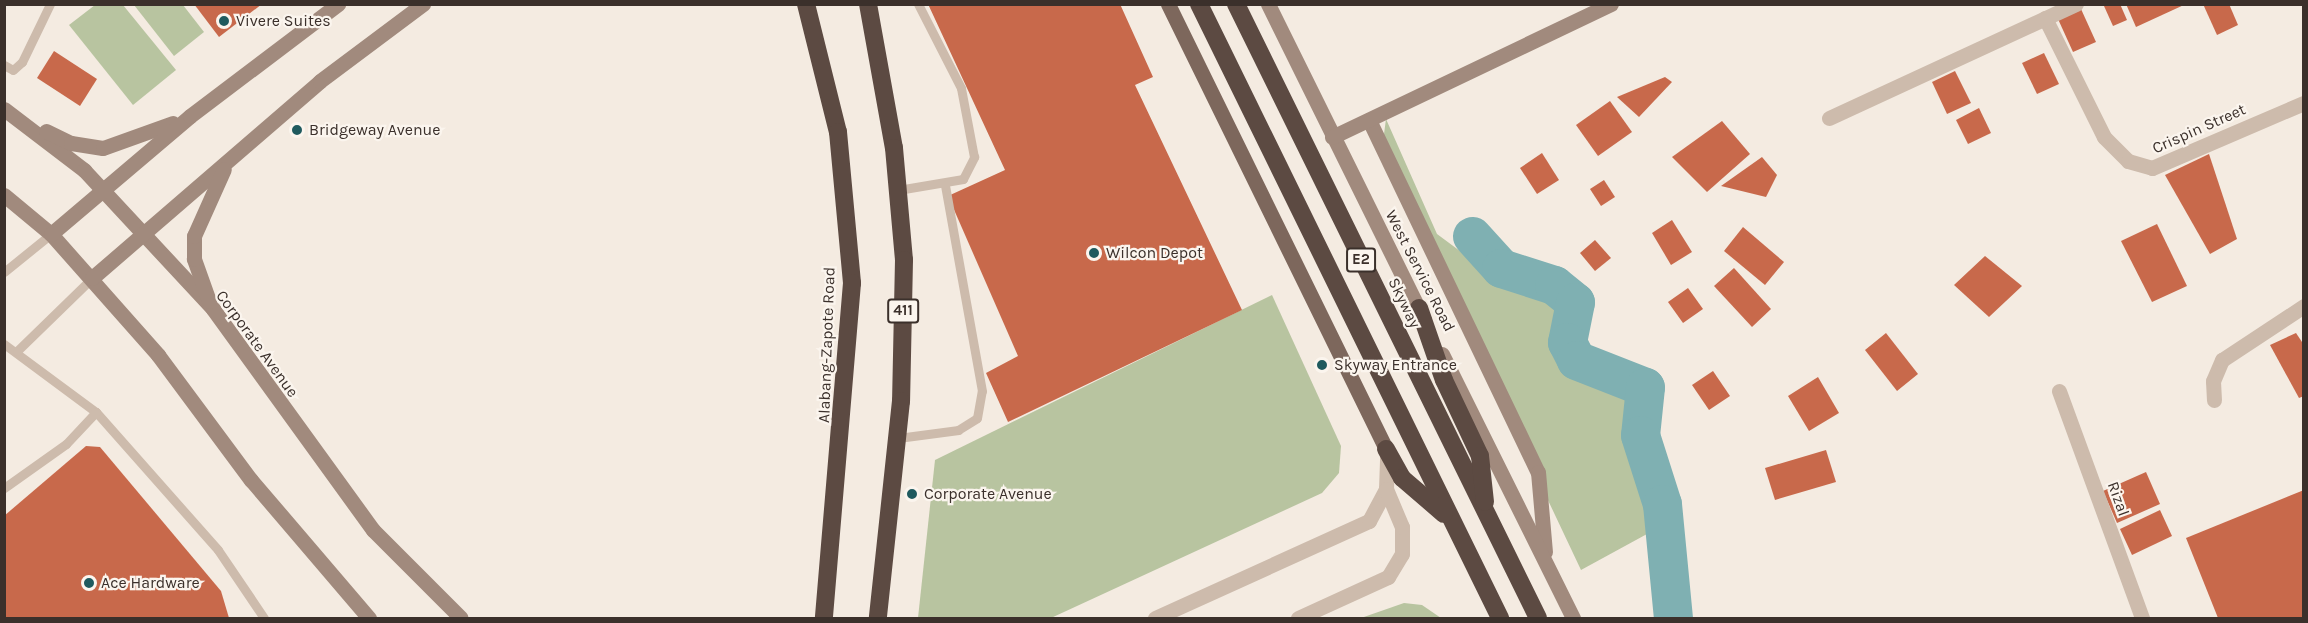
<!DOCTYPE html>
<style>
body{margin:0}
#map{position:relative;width:2308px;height:623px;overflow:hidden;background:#f4ebe1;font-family:Karla,sans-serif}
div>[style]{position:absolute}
.green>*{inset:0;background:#b8c4a0}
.river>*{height:39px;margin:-19.5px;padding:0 19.5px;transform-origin:19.5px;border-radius:19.5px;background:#7fb0b2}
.building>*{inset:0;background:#c8694b}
.lane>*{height:9px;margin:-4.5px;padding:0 4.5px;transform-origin:4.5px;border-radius:4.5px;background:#cdbbac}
.street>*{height:15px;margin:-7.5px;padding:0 7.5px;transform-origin:7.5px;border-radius:7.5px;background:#cdbbac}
.secondary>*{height:15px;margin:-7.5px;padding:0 7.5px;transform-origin:7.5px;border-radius:7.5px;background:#a18a7d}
.primary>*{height:15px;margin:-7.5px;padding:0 7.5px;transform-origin:7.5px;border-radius:7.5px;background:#7d675c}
.highway>*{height:18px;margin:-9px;padding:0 9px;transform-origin:9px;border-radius:9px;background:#5c4a42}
.dots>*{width:16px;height:16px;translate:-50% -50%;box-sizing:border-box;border:3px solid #fbf5ee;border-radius:50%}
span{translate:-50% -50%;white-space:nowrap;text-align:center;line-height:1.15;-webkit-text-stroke:4.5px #fbf5ee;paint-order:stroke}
.shield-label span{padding:2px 4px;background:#fbf5ee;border:2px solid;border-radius:4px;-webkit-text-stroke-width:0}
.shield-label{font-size:15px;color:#3b302b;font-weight:700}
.poi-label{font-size:16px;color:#3b302b}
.left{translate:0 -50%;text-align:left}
.street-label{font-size:16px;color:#3b302b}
.frame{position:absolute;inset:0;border:6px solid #3b302b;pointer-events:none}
</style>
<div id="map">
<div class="green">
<div style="clip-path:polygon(95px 5px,123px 5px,176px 70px,133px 105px,69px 25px)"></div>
<div style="clip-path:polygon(134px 5px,183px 5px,204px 32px,174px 56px)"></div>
<div style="clip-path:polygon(1386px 119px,1437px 234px,1491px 274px,1564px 298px,1562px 347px,1574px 371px,1641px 391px,1631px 441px,1658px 528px,1581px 570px,1382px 149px)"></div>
<div style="clip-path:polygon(1272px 295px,1341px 446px,1339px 473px,1322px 493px,1051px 618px,918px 618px,935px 460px)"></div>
<div style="clip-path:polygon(1404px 603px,1422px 605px,1441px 618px,1361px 618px)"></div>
</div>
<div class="river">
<div style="left:1472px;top:236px;width:43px;rotate:47.8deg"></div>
<div style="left:1501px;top:268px;width:56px;rotate:17.8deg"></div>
<div style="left:1554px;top:285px;width:27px;rotate:39deg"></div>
<div style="left:1575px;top:302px;width:41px;rotate:101.3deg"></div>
<div style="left:1567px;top:342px;width:20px;rotate:63deg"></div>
<div style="left:1576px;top:360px;width:74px;rotate:21.4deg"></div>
<div style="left:1645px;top:387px;width:48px;rotate:95.9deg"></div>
<div style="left:1640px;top:435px;width:72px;rotate:72.3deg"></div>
<div style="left:1662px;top:504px;width:115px;rotate:84.5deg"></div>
</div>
<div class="building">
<div style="clip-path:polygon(194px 4px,262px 4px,219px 37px)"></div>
<div style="clip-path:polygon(928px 4px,1120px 4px,1153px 77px,1135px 85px,1242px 310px,1008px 422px,986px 373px,1018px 356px,948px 196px,1005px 170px)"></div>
<div style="clip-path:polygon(2120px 4px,2127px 20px,2113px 26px,2104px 6px)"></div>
<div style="clip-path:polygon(2126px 4px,2186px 4px,2136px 27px)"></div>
<div style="clip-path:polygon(2203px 4px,2229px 4px,2238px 25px,2217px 35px)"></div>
<div style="clip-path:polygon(2081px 9px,2096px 42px,2073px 52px,2058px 19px)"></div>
<div style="clip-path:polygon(54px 51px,97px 79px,80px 106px,37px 78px)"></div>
<div style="clip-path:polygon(2044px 53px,2059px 84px,2037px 94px,2022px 63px)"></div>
<div style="clip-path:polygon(1955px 71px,1971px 103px,1947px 114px,1932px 82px)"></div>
<div style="clip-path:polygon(1665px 77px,1672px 82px,1639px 117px,1617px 97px)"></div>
<div style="clip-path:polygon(1610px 101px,1632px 132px,1598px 156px,1576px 125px)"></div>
<div style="clip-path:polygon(1979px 108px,1991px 133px,1968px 144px,1956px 120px)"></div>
<div style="clip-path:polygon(1722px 121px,1750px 154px,1707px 192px,1672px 157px)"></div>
<div style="clip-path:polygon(1542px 153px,1559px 180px,1537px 194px,1520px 168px)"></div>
<div style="clip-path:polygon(2209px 154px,2237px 239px,2210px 254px,2165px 175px)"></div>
<div style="clip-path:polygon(1762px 157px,1777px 175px,1766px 197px,1721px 186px)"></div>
<div style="clip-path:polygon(1604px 180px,1615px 197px,1601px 206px,1590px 189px)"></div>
<div style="clip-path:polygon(1672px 220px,1692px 252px,1671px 265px,1652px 233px)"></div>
<div style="clip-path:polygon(2157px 224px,2187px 286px,2152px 302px,2121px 241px)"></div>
<div style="clip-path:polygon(1743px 227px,1784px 262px,1765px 285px,1724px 251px)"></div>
<div style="clip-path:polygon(1595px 240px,1611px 258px,1595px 271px,1580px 253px)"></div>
<div style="clip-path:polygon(1985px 256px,2022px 286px,1989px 317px,1954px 285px)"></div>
<div style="clip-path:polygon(1734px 268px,1771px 309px,1752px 327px,1714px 286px)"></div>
<div style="clip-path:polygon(1688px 288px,1703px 309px,1683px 323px,1668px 302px)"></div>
<div style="clip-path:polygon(1886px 333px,1918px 374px,1897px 391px,1865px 350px)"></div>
<div style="clip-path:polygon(2296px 333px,2304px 345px,2304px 396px,2299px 398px,2270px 345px)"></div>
<div style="clip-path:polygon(1713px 371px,1730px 396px,1709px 410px,1692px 385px)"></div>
<div style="clip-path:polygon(1818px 377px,1839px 413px,1809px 431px,1788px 396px)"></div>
<div style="clip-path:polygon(86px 446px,100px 447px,221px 591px,229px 618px,4px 618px,4px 516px)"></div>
<div style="clip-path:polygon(1826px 450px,1836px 482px,1775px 500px,1765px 468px)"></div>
<div style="clip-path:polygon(2146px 472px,2160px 504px,2117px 523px,2103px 491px)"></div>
<div style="clip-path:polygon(2304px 490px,2304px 618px,2218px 618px,2186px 538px)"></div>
<div style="clip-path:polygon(2160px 510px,2172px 536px,2132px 555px,2120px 529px)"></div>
</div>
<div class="lane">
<div style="left:4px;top:65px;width:10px;rotate:29deg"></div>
<div style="left:13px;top:70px;width:12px;rotate:-42deg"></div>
<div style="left:22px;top:62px;width:64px;rotate:-64.2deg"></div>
<div style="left:898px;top:190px;width:66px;rotate:-9.6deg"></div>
<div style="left:963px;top:179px;width:25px;rotate:-63deg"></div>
<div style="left:974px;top:157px;width:70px;rotate:-100.7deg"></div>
<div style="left:961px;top:88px;width:94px;rotate:-117.1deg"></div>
<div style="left:4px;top:272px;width:60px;rotate:-39deg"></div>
<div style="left:4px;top:344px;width:114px;rotate:36.5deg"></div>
<div style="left:96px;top:412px;width:184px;rotate:48.5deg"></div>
<div style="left:218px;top:550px;width:82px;rotate:55.9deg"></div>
<div style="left:17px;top:351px;width:105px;rotate:-44.2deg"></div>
<div style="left:898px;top:438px;width:61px;rotate:-7.6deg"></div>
<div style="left:958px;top:430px;width:22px;rotate:-32deg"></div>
<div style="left:977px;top:418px;width:27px;rotate:-80deg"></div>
<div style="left:982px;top:391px;width:209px;rotate:-100.2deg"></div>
<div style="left:4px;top:488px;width:76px;rotate:-35.4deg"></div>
<div style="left:66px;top:444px;width:44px;rotate:-46.8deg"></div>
</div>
<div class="street">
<div style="left:2045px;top:18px;width:133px;rotate:63.6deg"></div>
<div style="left:2104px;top:137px;width:34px;rotate:45deg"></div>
<div style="left:2128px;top:161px;width:25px;rotate:16deg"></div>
<div style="left:2152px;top:168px;width:165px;rotate:-23.2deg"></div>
<div style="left:1829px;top:118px;width:272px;rotate:-24.8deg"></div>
<div style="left:2059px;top:391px;width:242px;rotate:69.9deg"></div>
<div style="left:2214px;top:400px;width:19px;rotate:-93deg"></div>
<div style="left:2213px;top:381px;width:23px;rotate:-67deg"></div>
<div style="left:2222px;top:360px;width:98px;rotate:-33.4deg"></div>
<div style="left:1155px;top:618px;width:235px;rotate:-24.4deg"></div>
<div style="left:1369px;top:521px;width:36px;rotate:-62deg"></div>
<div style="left:1386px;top:489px;width:37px;rotate:-88deg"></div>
<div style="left:1298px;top:618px;width:99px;rotate:-24.5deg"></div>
<div style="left:1388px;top:577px;width:27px;rotate:-59deg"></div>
<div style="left:1402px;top:554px;width:27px;rotate:-90deg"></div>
<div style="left:1402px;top:527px;width:41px;rotate:-112.8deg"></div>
</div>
<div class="secondary">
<div style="left:1268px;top:4px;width:352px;rotate:63.7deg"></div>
<div style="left:4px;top:109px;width:101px;rotate:37.3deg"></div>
<div style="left:84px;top:170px;width:190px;rotate:47.1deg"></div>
<div style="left:213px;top:309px;width:273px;rotate:54.1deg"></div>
<div style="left:373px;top:530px;width:124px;rotate:45deg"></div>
<div style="left:1369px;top:120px;width:390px;rotate:64.4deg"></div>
<div style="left:1538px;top:472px;width:80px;rotate:85deg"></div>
<div style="left:46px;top:131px;width:28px;rotate:26deg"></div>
<div style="left:71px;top:143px;width:32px;rotate:9deg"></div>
<div style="left:103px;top:148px;width:74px;rotate:-19.7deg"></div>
<div style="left:1332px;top:137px;width:309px;rotate:-25.5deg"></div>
<div style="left:4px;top:195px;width:61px;rotate:39.7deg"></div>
<div style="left:51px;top:234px;width:162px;rotate:48.5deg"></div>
<div style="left:158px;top:355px;width:156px;rotate:53.4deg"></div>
<div style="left:251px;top:480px;width:182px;rotate:49.5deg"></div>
<div style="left:51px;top:234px;width:182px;rotate:-40.3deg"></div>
<div style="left:190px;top:116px;width:186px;rotate:-37.1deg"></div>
<div style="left:92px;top:278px;width:301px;rotate:-40.8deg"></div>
<div style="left:320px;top:81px;width:129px;rotate:-36.8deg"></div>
<div style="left:209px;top:301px;width:45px;rotate:-109.7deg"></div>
<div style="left:194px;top:259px;width:23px;rotate:-90deg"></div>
<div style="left:194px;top:236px;width:73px;rotate:-65.9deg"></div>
<div style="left:1442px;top:354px;width:295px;rotate:63.6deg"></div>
</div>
<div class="primary">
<div style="left:1168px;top:4px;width:496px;rotate:63.9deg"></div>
</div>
<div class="highway">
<div style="left:806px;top:4px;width:132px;rotate:76deg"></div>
<div style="left:838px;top:132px;width:152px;rotate:84.7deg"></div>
<div style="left:852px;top:283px;width:336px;rotate:94.8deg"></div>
<div style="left:868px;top:4px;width:146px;rotate:79.8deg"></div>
<div style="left:894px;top:148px;width:112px;rotate:84.9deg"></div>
<div style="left:904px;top:260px;width:141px;rotate:91.2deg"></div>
<div style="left:901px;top:401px;width:218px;rotate:96.1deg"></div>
<div style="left:1199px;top:4px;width:684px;rotate:63.88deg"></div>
<div style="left:1236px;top:4px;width:684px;rotate:63.81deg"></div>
<div style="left:1419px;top:308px;width:76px;rotate:70.9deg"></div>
<div style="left:1444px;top:380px;width:84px;rotate:64.7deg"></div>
<div style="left:1480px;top:456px;width:46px;rotate:83.8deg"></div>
<div style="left:1386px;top:449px;width:33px;rotate:61deg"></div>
<div style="left:1402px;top:478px;width:55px;rotate:40.6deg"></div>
</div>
<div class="dots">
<div style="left:224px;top:21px;background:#1f5a5e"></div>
<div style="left:297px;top:130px;background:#1f5a5e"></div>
<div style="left:1094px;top:253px;background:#1f5a5e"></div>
<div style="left:1322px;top:365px;background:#1f5a5e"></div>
<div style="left:912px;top:494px;background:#1f5a5e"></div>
<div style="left:89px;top:583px;background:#1f5a5e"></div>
</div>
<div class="shield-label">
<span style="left:1361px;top:260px">E2</span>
<span style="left:903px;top:311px">411</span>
</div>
<div class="poi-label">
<span class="left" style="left:236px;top:21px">Vivere Suites</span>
<span class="left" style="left:309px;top:130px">Bridgeway Avenue</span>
<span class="left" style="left:1106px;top:253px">Wilcon Depot</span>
<span class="left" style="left:1334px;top:365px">Skyway Entrance</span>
<span class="left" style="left:924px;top:494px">Corporate Avenue</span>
<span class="left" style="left:101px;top:583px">Ace Hardware</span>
</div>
<div class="street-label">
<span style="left:2199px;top:129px;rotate:-24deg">Crispin Street</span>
<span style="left:1420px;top:271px;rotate:63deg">West Service Road</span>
<span style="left:1404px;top:303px;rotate:64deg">Skyway</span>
<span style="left:257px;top:344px;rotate:54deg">Corporate Avenue</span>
<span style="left:827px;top:345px;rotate:-88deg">Alabang-Zapote Road</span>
<span style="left:2118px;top:499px;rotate:70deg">Rizal</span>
</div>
<div class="frame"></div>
</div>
